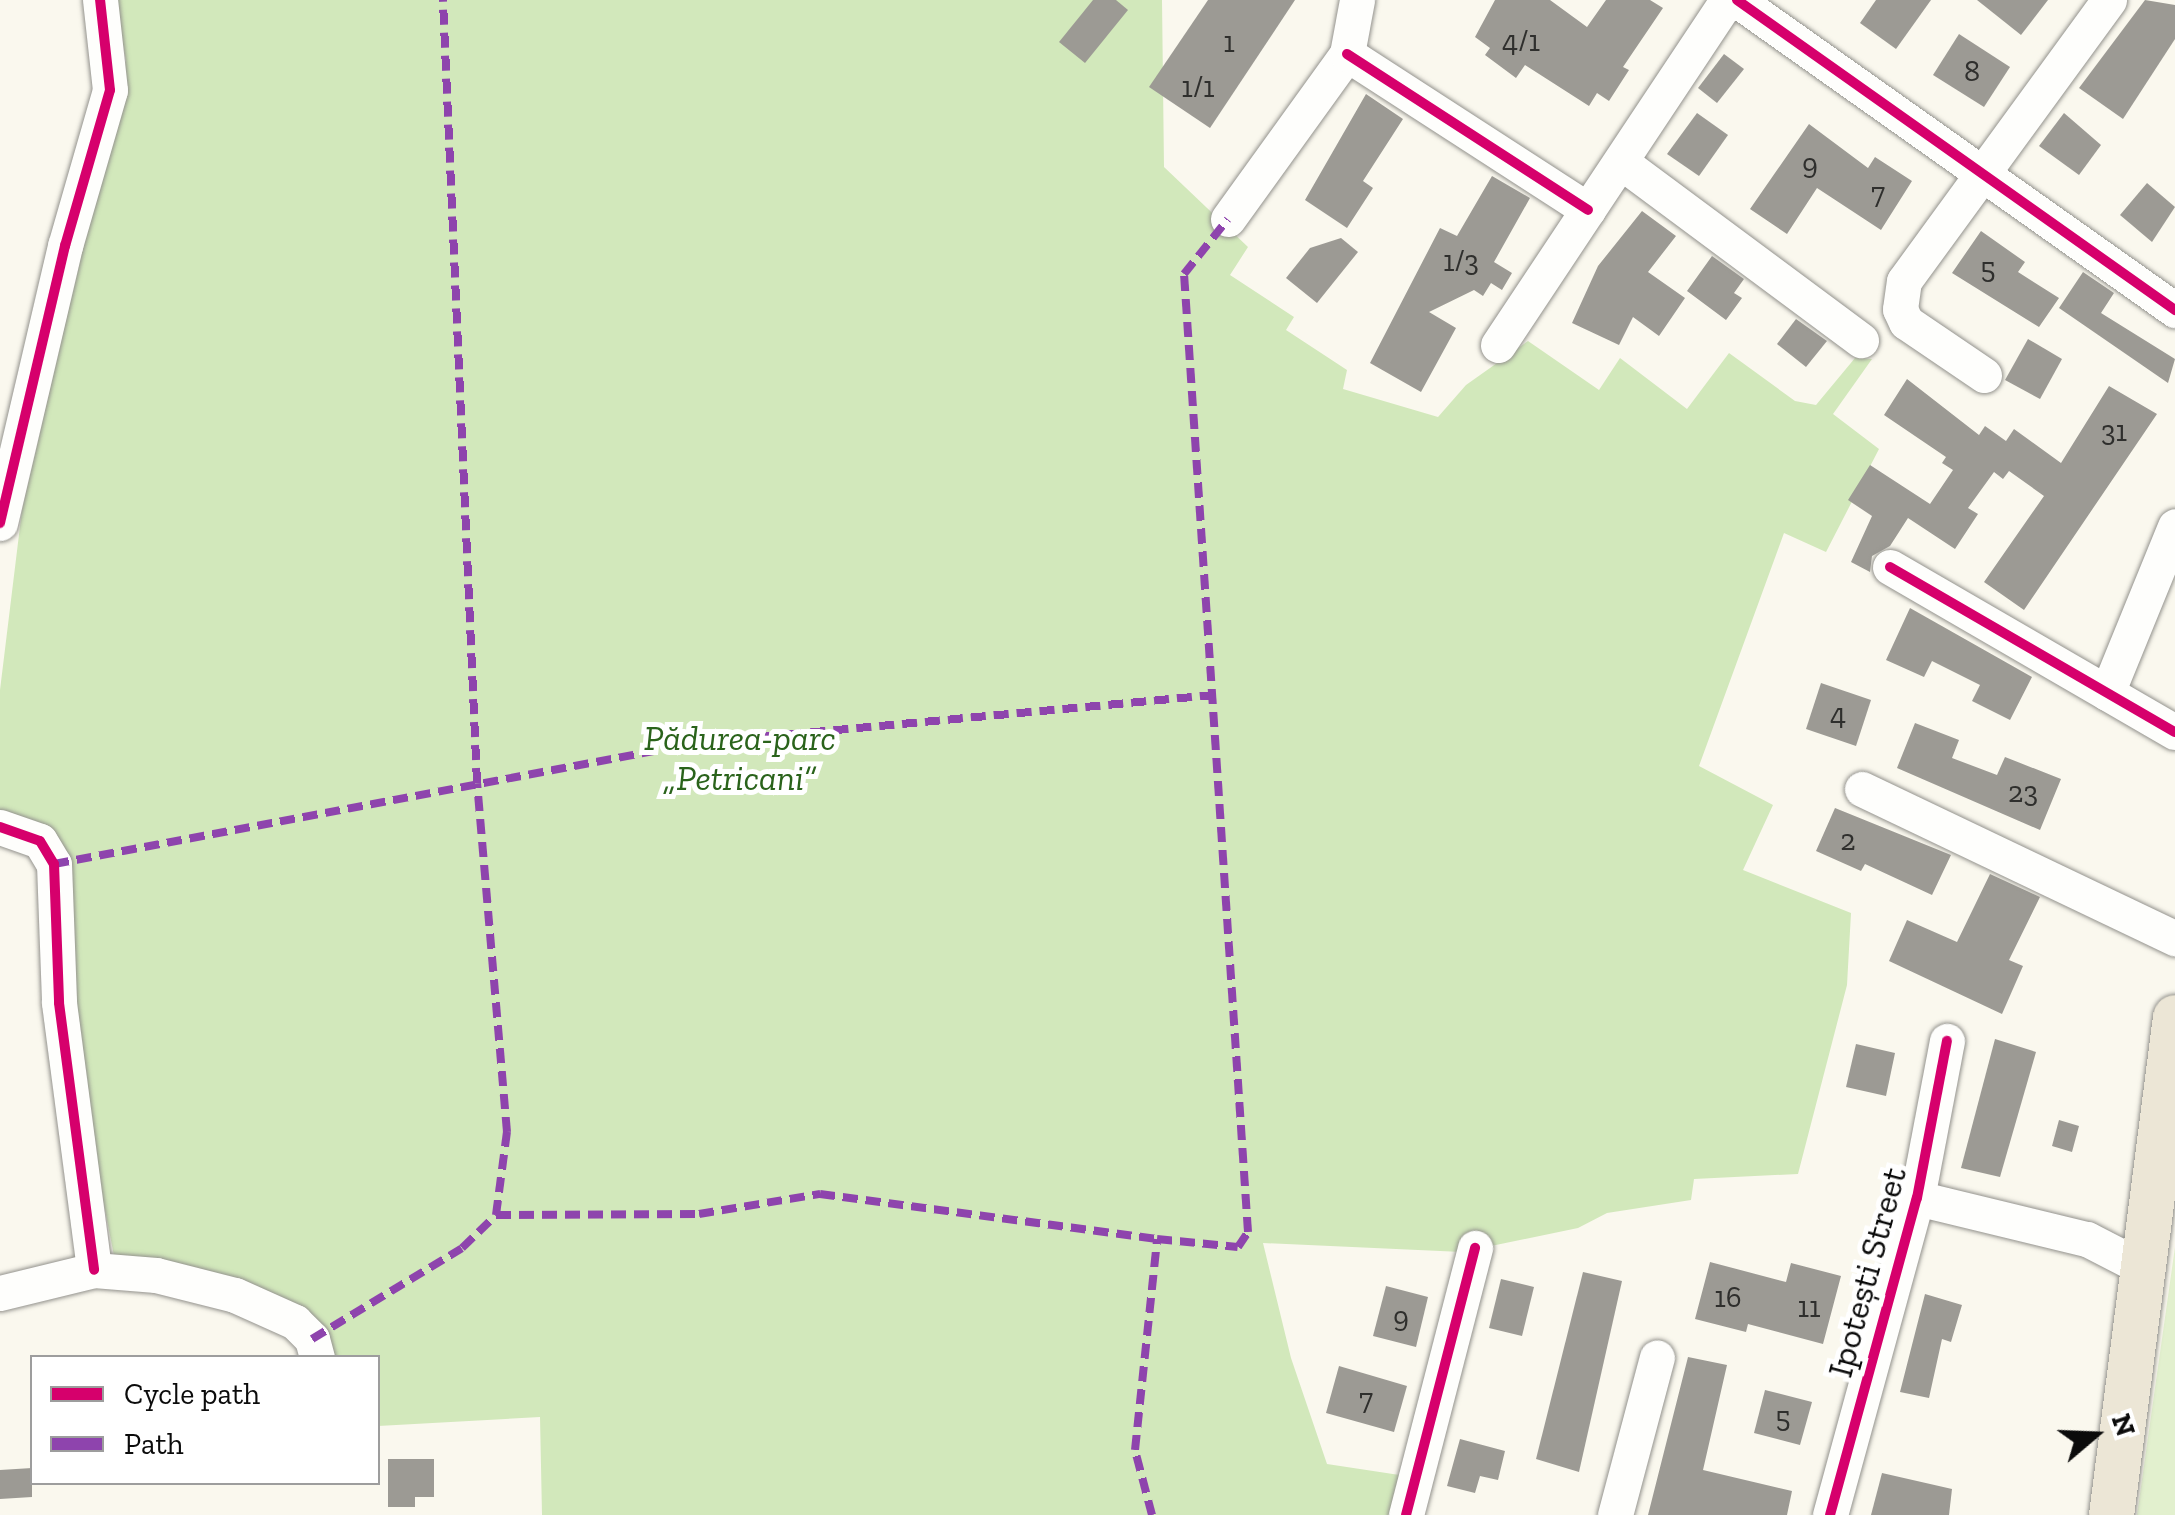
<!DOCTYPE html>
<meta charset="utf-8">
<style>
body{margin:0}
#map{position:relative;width:2175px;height:1515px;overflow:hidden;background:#faf8ee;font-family:"Zilla Slab",serif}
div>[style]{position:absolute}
.green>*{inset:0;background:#e2f0ce}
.forest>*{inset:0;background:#d2e8bb}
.building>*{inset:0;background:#9c9a94}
.roads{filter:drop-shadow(0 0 2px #93928d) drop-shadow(0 0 2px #93928d)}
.minor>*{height:35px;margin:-17.5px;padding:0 17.5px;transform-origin:17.5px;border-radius:17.5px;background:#fefefc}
.major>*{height:45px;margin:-22.5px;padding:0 22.5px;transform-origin:22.5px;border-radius:22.5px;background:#ece6d6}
.quiet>*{height:8px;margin-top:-4px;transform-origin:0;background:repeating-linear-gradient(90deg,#8e44ad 0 15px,transparent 0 23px)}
.cycleway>*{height:10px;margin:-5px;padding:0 5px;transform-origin:5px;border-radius:5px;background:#d6006c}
span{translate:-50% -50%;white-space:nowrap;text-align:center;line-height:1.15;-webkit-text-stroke:10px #fff;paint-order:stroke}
.number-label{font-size:30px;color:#2f2f2d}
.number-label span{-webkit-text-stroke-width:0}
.park-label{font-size:35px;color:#2a631b;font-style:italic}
.street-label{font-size:35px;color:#0b0b0b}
.legend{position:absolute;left:30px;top:1355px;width:350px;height:130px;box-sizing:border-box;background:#fff;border:2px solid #9d9d9d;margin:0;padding:12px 18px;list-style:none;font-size:30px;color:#0b0b0b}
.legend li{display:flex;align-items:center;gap:20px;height:50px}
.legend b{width:50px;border:2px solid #9d9d9d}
.north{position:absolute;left:2045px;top:1385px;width:100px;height:100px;-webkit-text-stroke:8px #fff;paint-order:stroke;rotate:71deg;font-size:28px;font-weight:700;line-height:40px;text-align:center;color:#0b0b0b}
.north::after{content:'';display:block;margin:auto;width:35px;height:45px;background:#0b0b0b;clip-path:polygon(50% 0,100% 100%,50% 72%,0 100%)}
</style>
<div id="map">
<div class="green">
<div style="clip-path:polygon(2175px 1247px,2175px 1515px,2137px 1515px)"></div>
</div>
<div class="forest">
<div style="clip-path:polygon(114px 0,1162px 0,1164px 167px,1248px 247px,1230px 275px,1294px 317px,1286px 330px,1347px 370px,1343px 389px,1438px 417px,1466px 385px,1528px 341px,1599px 390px,1620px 358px,1687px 409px,1729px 353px,1795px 401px,1816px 405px,1855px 358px,1872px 359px,1833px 414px,1879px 449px,1826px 552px,1784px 533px,1699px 766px,1773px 805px,1743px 870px,1851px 913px,1847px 985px,1798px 1174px,1694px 1179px,1691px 1200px,1607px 1213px,1578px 1228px,1462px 1252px,1263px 1243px,1291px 1358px,1327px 1464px,1406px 1476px,1395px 1515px,542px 1515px,540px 1417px,378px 1426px,378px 1358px,320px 1357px,323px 1333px,116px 1266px,80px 1082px,56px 836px,0 819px,0 690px,22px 510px,126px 60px)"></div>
</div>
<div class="building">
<div style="clip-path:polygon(1093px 0,1116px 0,1128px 10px,1085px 63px,1059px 42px)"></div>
<div style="clip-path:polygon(1208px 0,1295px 0,1210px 128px,1149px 87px)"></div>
<div style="clip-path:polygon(1495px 0,1550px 0,1587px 27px,1606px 0,1650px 0,1663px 8px,1623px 67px,1629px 70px,1609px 101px,1597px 93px,1589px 106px,1525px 65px,1516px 78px,1485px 55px,1490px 48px,1475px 37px)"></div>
<div style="clip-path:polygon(1876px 0,1931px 0,1896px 49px,1860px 23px)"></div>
<div style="clip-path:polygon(1977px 0,2048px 0,2021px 35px)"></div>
<div style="clip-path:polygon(2145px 0,2175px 5px,2175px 39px,2123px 119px,2079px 88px)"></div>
<div style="clip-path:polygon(1959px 34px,2010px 67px,1984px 107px,1933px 75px)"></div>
<div style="clip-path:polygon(1724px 54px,1744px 69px,1717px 103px,1698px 88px)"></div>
<div style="clip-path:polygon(1366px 94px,1403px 119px,1363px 181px,1373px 188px,1347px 228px,1305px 200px)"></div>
<div style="clip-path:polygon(1697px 113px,1728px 135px,1699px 176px,1667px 154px)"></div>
<div style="clip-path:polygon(2064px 113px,2101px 145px,2079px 175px,2039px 146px)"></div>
<div style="clip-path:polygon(1809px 124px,1868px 168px,1875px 157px,1912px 181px,1881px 230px,1817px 188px,1787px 234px,1750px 209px)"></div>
<div style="clip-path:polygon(1492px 176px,1530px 198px,1494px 262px,1512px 273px,1502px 290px,1491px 283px,1483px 296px,1474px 290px,1429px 312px,1456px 328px,1421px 392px,1370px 363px,1440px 228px,1457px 236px)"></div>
<div style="clip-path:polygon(2147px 183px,2175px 207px,2152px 242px,2120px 215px)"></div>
<div style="clip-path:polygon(1642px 211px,1676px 236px,1648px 272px,1685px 298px,1659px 336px,1633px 317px,1619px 345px,1572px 323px,1598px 266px)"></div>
<div style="clip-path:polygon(1981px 231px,2025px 262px,2018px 272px,2059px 298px,2039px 327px,1952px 273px)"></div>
<div style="clip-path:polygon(1341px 238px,1358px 252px,1317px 303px,1286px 278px,1310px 248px)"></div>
<div style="clip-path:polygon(1712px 256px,1744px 279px,1734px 293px,1742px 298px,1726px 320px,1687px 291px)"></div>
<div style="clip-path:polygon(2083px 272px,2114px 293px,2101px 313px,2175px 359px,2168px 383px,2059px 308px)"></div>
<div style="clip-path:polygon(1796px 319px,1827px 341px,1806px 367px,1777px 344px)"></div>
<div style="clip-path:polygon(2028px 339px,2062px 359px,2040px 399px,2005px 380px)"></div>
<div style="clip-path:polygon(1907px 379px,1979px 435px,1985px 426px,2006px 441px,2014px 429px,2061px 463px,2109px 386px,2157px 414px,2024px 610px,1984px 582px,2044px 496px,2009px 471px,2003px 479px,1994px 472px,1968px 508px,1978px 514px,1955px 549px,1908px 518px,1890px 546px,1872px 556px,1870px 572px,1851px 562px,1872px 516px,1848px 500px,1870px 465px,1930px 504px,1953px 470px,1942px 463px,1946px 457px,1884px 415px)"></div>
<div style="clip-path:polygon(1910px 608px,2032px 677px,2010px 720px,1972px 701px,1980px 685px,1932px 661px,1924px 677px,1886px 660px)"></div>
<div style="clip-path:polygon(1821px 683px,1871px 700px,1856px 746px,1806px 729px)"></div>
<div style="clip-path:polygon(1915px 723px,1959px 740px,1952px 758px,1997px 775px,2005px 757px,2061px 779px,2040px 830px,1897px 768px)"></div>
<div style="clip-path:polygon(1835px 808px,1951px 855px,1932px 895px,1865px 864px,1861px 871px,1816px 851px)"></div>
<div style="clip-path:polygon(1990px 874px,2040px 897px,2009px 960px,2023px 966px,2002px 1014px,1889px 961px,1907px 920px,1957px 942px)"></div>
<div style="clip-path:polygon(1995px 1039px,2036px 1052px,2000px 1177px,1961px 1168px)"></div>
<div style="clip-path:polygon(1856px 1044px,1895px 1053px,1886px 1096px,1846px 1087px)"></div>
<div style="clip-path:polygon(2059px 1120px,2079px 1126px,2072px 1152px,2052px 1146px)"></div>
<div style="clip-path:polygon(1710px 1262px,1786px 1282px,1791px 1263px,1841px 1276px,1823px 1344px,1748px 1324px,1746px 1332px,1695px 1319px)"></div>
<div style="clip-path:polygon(1583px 1272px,1622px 1281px,1579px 1472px,1536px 1459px)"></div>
<div style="clip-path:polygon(1501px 1279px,1534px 1287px,1522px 1336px,1489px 1328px)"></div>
<div style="clip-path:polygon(1386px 1286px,1428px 1297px,1416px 1347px,1373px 1336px)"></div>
<div style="clip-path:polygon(1925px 1294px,1962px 1305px,1951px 1342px,1942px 1339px,1929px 1398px,1900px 1392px)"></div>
<div style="clip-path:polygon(1688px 1357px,1727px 1365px,1703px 1470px,1792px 1491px,1787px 1515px,1648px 1515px)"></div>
<div style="clip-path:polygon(1339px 1366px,1407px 1386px,1394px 1432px,1326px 1413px)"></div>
<div style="clip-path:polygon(1765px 1390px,1812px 1402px,1800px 1445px,1754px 1433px)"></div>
<div style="clip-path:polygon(1460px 1439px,1505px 1451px,1498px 1480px,1480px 1476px,1475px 1493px,1447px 1486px)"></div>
<div style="clip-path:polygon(388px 1459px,434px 1459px,434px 1497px,415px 1497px,415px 1507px,388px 1507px)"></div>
<div style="clip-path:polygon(32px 1468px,32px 1497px,0 1499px,0 1470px)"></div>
<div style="clip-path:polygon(1882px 1473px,1952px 1489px,1949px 1515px,1871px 1515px)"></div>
</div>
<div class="roads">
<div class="minor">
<div style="left:1737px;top:0;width:537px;rotate:35.29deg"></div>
<div style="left:1347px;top:54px;width:287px;rotate:32.9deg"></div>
<div style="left:1621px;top:162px;width:299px;rotate:36.6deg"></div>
<div style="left:1228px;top:219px;width:203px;rotate:-54.2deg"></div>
<div style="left:1347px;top:54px;width:55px;rotate:-79.5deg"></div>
<div style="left:1498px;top:345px;width:414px;rotate:-56.4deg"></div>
<div style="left:1984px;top:375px;width:94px;rotate:-145.8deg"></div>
<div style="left:1906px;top:322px;width:14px;rotate:-115deg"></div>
<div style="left:1900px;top:309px;width:28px;rotate:-82deg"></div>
<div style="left:1904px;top:281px;width:348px;rotate:-53.9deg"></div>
<div style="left:0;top:523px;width:285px;rotate:-76.8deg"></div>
<div style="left:65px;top:246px;width:162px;rotate:-73.9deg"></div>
<div style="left:110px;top:90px;width:91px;rotate:-96.3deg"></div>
<div style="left:1890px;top:567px;width:329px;rotate:30.1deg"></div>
<div style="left:2107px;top:693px;width:180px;rotate:-67.8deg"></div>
<div style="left:1862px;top:789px;width:347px;rotate:25.5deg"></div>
<div style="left:0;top:827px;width:42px;rotate:19.3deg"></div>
<div style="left:40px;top:841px;width:27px;rotate:59deg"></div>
<div style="left:54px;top:864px;width:139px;rotate:87.9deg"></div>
<div style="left:59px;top:1003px;width:269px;rotate:82.5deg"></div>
<div style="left:1917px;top:1198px;width:175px;rotate:13.6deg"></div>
<div style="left:2087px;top:1239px;width:65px;rotate:27.3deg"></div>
<div style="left:0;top:1293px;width:97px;rotate:-13.7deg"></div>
<div style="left:94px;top:1270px;width:62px;rotate:4.6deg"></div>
<div style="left:156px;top:1275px;width:81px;rotate:14.2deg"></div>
<div style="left:235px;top:1295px;width:66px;rotate:24.2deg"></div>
<div style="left:295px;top:1322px;width:24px;rotate:45deg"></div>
<div style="left:312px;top:1339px;width:20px;rotate:75deg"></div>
<div style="left:1406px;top:1515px;width:276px;rotate:-75.5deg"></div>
<div style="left:1615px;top:1515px;width:163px;rotate:-75.1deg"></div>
<div style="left:1830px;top:1515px;width:329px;rotate:-74.7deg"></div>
<div style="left:1917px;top:1198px;width:160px;rotate:-79.2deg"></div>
</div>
<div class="major">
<div style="left:2111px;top:1515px;width:502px;rotate:-82.68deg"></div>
</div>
</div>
<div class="quiet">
<div style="left:54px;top:864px;width:653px;rotate:-10.67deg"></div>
<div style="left:696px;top:743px;width:520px;rotate:-5.29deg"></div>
<div style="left:496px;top:1215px;width:203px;rotate:-0.3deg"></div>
<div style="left:699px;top:1214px;width:123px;rotate:-9.4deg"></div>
<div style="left:820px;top:1194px;width:340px;rotate:7.6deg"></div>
<div style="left:312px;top:1339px;width:175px;rotate:-31.2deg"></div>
<div style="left:462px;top:1248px;width:47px;rotate:-44.1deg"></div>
<div style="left:496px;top:1215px;width:84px;rotate:-82.5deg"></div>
<div style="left:507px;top:1132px;width:350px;rotate:-94.9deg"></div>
<div style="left:477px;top:783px;width:784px;rotate:-92.49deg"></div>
<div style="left:1152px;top:1515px;width:67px;rotate:-104.7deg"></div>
<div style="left:1135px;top:1450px;width:212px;rotate:-84deg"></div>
<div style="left:1157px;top:1239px;width:81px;rotate:5.6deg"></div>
<div style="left:1238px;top:1247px;width:18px;rotate:-56deg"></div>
<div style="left:1248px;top:1232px;width:960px;rotate:-93.82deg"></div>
<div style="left:1184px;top:274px;width:70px;rotate:-51.3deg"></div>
</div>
<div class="cycleway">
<div style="left:1737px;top:0;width:537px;rotate:35.29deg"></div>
<div style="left:1347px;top:54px;width:287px;rotate:32.9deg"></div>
<div style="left:0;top:523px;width:285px;rotate:-76.8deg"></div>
<div style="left:65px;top:246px;width:162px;rotate:-73.9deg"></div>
<div style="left:110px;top:90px;width:91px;rotate:-96.3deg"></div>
<div style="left:1890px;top:567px;width:329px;rotate:30.1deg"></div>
<div style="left:0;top:827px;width:42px;rotate:19.3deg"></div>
<div style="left:40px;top:841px;width:27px;rotate:59deg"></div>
<div style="left:54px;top:864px;width:139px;rotate:87.9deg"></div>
<div style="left:59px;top:1003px;width:269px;rotate:82.5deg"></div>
<div style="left:1406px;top:1515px;width:276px;rotate:-75.5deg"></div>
<div style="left:1830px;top:1515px;width:329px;rotate:-74.7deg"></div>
<div style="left:1917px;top:1198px;width:160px;rotate:-79.2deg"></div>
</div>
<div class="number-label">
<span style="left:1521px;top:41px">4/1</span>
<span style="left:1229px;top:42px">1</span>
<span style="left:1972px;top:71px">8</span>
<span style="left:1198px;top:87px">1/1</span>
<span style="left:1810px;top:164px">9</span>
<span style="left:1878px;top:193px">7</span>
<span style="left:1461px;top:261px">1/3</span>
<span style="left:1988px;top:268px">5</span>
<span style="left:2114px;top:431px">31</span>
<span style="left:1838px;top:714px">4</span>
<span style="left:2023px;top:792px">23</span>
<span style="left:1848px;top:840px">2</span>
<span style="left:1728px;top:1297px">16</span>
<span style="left:1809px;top:1307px">11</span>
<span style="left:1401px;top:1317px">9</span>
<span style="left:1366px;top:1399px">7</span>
<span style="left:1783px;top:1417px">5</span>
</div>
<div class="park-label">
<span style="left:740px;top:758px">Pădurea-parc<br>„Petricani”</span>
</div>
<div class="street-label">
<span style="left:1867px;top:1272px;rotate:-75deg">Ipotești Street</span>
</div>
<ul class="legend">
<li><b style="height:12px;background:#d6006c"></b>Cycle path</li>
<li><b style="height:12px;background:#8e44ad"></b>Path</li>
</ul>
<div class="north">N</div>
</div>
